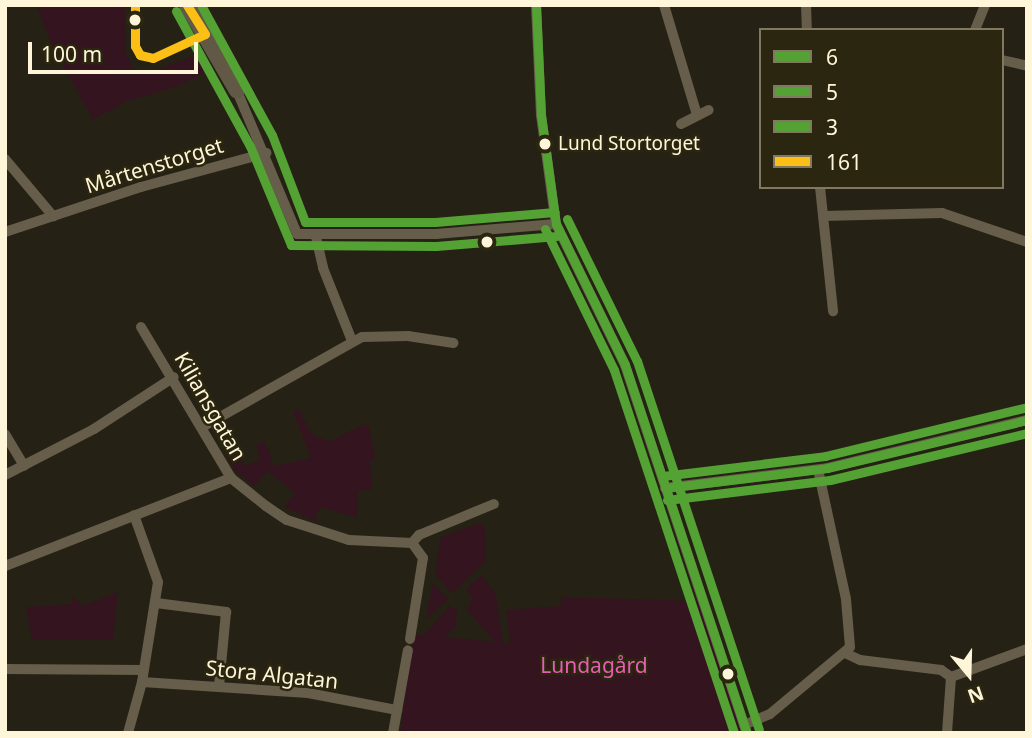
<!DOCTYPE html>
<meta charset="utf-8">
<style>
body{margin:0}
#map{position:relative;width:1032px;height:738px;overflow:hidden;background:#252215;font-family:"Noto Sans",sans-serif}
div>[style]{position:absolute}
.green>*{inset:0;background:#34141f}
.street>*{height:10px;margin:-5px;padding:0 5px;transform-origin:5px;border-radius:5px;background:#665d4a}
.secondary>*{height:16px;margin:-8px;padding:0 8px;transform-origin:8px;border-radius:8px;background:#615945}
.bus-1>*{height:9px;margin:-4.5px;padding:0 4.5px;transform-origin:4.5px;border-radius:4.5px;background:#54a233}
.bus-2>*{height:9px;margin:-4.5px;padding:0 4.5px;transform-origin:4.5px;border-radius:4.5px;background:#54a233}
.bus-3>*{height:9px;margin:-4.5px;padding:0 4.5px;transform-origin:4.5px;border-radius:4.5px;background:#54a233}
.bus-4>*{height:9px;margin:-4.5px;padding:0 4.5px;transform-origin:4.5px;border-radius:4.5px;background:#fbbf15}
.dots>*{width:19px;height:19px;translate:-50% -50%;box-sizing:border-box;border:4px solid #2b260f;border-radius:50%}
span{translate:-50% -50%;white-space:nowrap;text-align:center;line-height:1.15;-webkit-text-stroke:5px #2b260f;paint-order:stroke}
.bus-label{font-size:19px;color:#fff5d9}
.left{translate:0 -50%;text-align:left}
.street-label{font-size:21px;color:#fff5d9}
.park-label{font-size:21px;color:#e85cb3}
.frame{position:absolute;inset:0;border:7px solid #fff5d9;pointer-events:none}
.legend{position:absolute;left:759px;top:28px;width:245px;height:161px;box-sizing:border-box;background:#2b260f;border:2px solid #807960;margin:0;padding:9px 12px;list-style:none;font-size:21px;color:#fff5d9}
.legend li{display:flex;align-items:center;gap:14px;height:35px}
.legend b{width:35px;border:2px solid #807960}
.north{position:absolute;left:934px;top:640px;width:70px;height:70px;-webkit-text-stroke:5px #2b260f;paint-order:stroke;rotate:161deg;font-size:19px;font-weight:700;line-height:28px;text-align:center;color:#fff5d9}
.north::after{content:'';display:block;margin:auto;width:24px;height:32px;background:#fff5d9;clip-path:polygon(50% 0,100% 100%,50% 72%,0 100%)}
.scale{position:absolute;left:28px;top:42px;width:170px;height:32px;box-sizing:border-box;border:4px solid #fff5d9;border-top:0;padding-left:9px;font-size:21px;line-height:24px;white-space:nowrap;color:#fff5d9;-webkit-text-stroke:5px #2b260f;paint-order:stroke}
</style>
<div id="map">
<div class="green">
<div style="clip-path:polygon(36px 5px,125px 5px,126px 53px,135px 70px,153px 71px,197px 55px,210px 70px,176px 87px,125px 102px,93px 120px,52px 46px)"></div>
<div style="clip-path:polygon(298px 409px,312px 434px,329px 442px,364px 424px,369px 427px,375px 459px,370px 461px,372px 489px,358px 491px,358px 518px,320px 507px,315px 521px,284px 507px,295px 493px,267px 471px,254px 486px,233px 469px,221px 442px,227px 435px,224px 423px,228px 423px,244px 466px,260px 460px,256px 446px,265px 441px,274px 466px,311px 458px,293px 412px)"></div>
<div style="clip-path:polygon(480px 523px,485px 529px,486px 561px,452px 593px,435px 574px,441px 537px)"></div>
<div style="clip-path:polygon(481px 575px,496px 595px,503px 643px,510px 643px,506px 610px,561px 606px,561px 597px,698px 601px,743px 733px,400px 733px,414px 634px,424px 635px,450px 605px,457px 610px,455px 628px,445px 637px,495px 642px,467px 610px,472px 599px,466px 589px)"></div>
<div style="clip-path:polygon(434px 584px,448px 599px,426px 619px,432px 586px)"></div>
<div style="clip-path:polygon(118px 592px,113px 640px,32px 640px,26px 607px,72px 604px,72px 596px,83px 606px)"></div>
</div>
<div class="street">
<div style="left:536px;top:5px;width:110px;rotate:87.4deg"></div>
<div style="left:541px;top:115px;width:110px;rotate:82.2deg"></div>
<div style="left:556px;top:224px;width:157px;rotate:63.9deg"></div>
<div style="left:625px;top:365px;width:388px;rotate:71.7deg"></div>
<div style="left:664px;top:5px;width:115px;rotate:73.3deg"></div>
<div style="left:806px;top:5px;width:25px;rotate:88deg"></div>
<div style="left:975px;top:30px;width:27px;rotate:-68deg"></div>
<div style="left:1002px;top:60px;width:26px;rotate:13deg"></div>
<div style="left:237px;top:91px;width:155px;rotate:67.2deg"></div>
<div style="left:297px;top:234px;width:139px"></div>
<div style="left:436px;top:234px;width:120px;rotate:-4.8deg"></div>
<div style="left:681px;top:124px;width:31px;rotate:-27deg"></div>
<div style="left:5px;top:159px;width:75px;rotate:49.9deg"></div>
<div style="left:820px;top:187px;width:125px;rotate:84deg"></div>
<div style="left:823px;top:216px;width:119px;rotate:-1.4deg"></div>
<div style="left:942px;top:213px;width:90px;rotate:18.8deg"></div>
<div style="left:5px;top:232px;width:143px;rotate:-18.3deg"></div>
<div style="left:141px;top:187px;width:130px;rotate:-15.2deg"></div>
<div style="left:316px;top:237px;width:32px;rotate:77deg"></div>
<div style="left:323px;top:268px;width:79px;rotate:68.3deg"></div>
<div style="left:141px;top:327px;width:176px;rotate:59.2deg"></div>
<div style="left:231px;top:478px;width:45px;rotate:38.7deg"></div>
<div style="left:266px;top:506px;width:25px;rotate:34deg"></div>
<div style="left:287px;top:520px;width:65px;rotate:17.9deg"></div>
<div style="left:349px;top:540px;width:63px;rotate:2.7deg"></div>
<div style="left:204px;top:426px;width:181px;rotate:-29.4deg"></div>
<div style="left:362px;top:337px;width:46px;rotate:-1.2deg"></div>
<div style="left:408px;top:336px;width:46px;rotate:8.8deg"></div>
<div style="left:5px;top:434px;width:37px;rotate:59deg"></div>
<div style="left:5px;top:475px;width:100px;rotate:-27.3deg"></div>
<div style="left:94px;top:429px;width:95px;rotate:-33deg"></div>
<div style="left:665px;top:488px;width:163px;rotate:-7deg"></div>
<div style="left:827px;top:468px;width:206px;rotate:-13.5deg"></div>
<div style="left:412px;top:543px;width:11px;rotate:-49deg"></div>
<div style="left:419px;top:535px;width:81px;rotate:-22.5deg"></div>
<div style="left:5px;top:566px;width:243px;rotate:-21.3deg"></div>
<div style="left:156px;top:603px;width:71px;rotate:7.3deg"></div>
<div style="left:226px;top:612px;width:74px;rotate:95.4deg"></div>
<div style="left:410px;top:639px;width:82px;rotate:-80.9deg"></div>
<div style="left:423px;top:558px;width:19px;rotate:-126deg"></div>
<div style="left:845px;top:653px;width:17px;rotate:25deg"></div>
<div style="left:860px;top:660px;width:82px;rotate:7deg"></div>
<div style="left:941px;top:670px;width:12px;rotate:35deg"></div>
<div style="left:5px;top:669px;width:138px;rotate:0.4deg"></div>
<div style="left:951px;top:677px;width:81px;rotate:-20.2deg"></div>
<div style="left:142px;top:682px;width:166px;rotate:3.8deg"></div>
<div style="left:308px;top:693px;width:91px;rotate:10.8deg"></div>
<div style="left:744px;top:725px;width:28px;rotate:-23deg"></div>
<div style="left:770px;top:714px;width:104px;rotate:-39.9deg"></div>
<div style="left:850px;top:647px;width:48px;rotate:-94.8deg"></div>
<div style="left:846px;top:599px;width:132px;rotate:-102.2deg"></div>
<div style="left:128px;top:733px;width:53px;rotate:-74.6deg"></div>
<div style="left:142px;top:682px;width:101px;rotate:-80.9deg"></div>
<div style="left:158px;top:582px;width:71px;rotate:-109.7deg"></div>
<div style="left:393px;top:733px;width:84px;rotate:-79.8deg"></div>
<div style="left:947px;top:733px;width:56px;rotate:-85.9deg"></div>
</div>
<div class="secondary">
<div style="left:187px;top:5px;width:99px;rotate:59.8deg"></div>
</div>
<div class="bus-1">
<div style="left:536px;top:5px;width:110px;rotate:87.4deg"></div>
<div style="left:541px;top:115px;width:110px;rotate:82.2deg"></div>
<div style="left:556px;top:224px;width:157px;rotate:63.9deg"></div>
<div style="left:625px;top:365px;width:388px;rotate:71.7deg"></div>
<div style="left:665px;top:488px;width:163px;rotate:-7deg"></div>
<div style="left:827px;top:468px;width:206px;rotate:-13.5deg"></div>
</div>
<div class="bus-2">
<div style="left:176px;top:11px;width:154px;rotate:61.3deg"></div>
<div style="left:250px;top:146px;width:107px;rotate:67.5deg"></div>
<div style="left:291px;top:245px;width:145px;rotate:0.4deg"></div>
<div style="left:436px;top:246px;width:121px;rotate:-4.7deg"></div>
<div style="left:545px;top:229px;width:157px;rotate:63.9deg"></div>
<div style="left:614px;top:370px;width:382px;rotate:71.7deg"></div>
<div style="left:667px;top:500px;width:164px;rotate:-7deg"></div>
<div style="left:830px;top:480px;width:203px;rotate:-13.4deg"></div>
</div>
<div class="bus-3">
<div style="left:201px;top:5px;width:148px;rotate:61.4deg"></div>
<div style="left:272px;top:135px;width:93px;rotate:69.2deg"></div>
<div style="left:305px;top:222px;width:130px"></div>
<div style="left:435px;top:222px;width:120px;rotate:-4.8deg"></div>
<div style="left:567px;top:219px;width:158px;rotate:63.8deg"></div>
<div style="left:637px;top:361px;width:388px;rotate:71.7deg"></div>
<div style="left:663px;top:476px;width:163px;rotate:-7deg"></div>
<div style="left:825px;top:456px;width:205px;rotate:-13.6deg"></div>
</div>
<div class="bus-4">
<div style="left:135px;top:5px;width:41px;rotate:90deg"></div>
<div style="left:135px;top:46px;width:10px;rotate:61deg"></div>
<div style="left:140px;top:55px;width:13px;rotate:13deg"></div>
<div style="left:153px;top:58px;width:57px;rotate:-24.8deg"></div>
<div style="left:205px;top:34px;width:34px;rotate:-122deg"></div>
</div>
<div class="dots">
<div style="left:135px;top:20px;background:#fff5d9"></div>
<div style="left:545px;top:144px;background:#fff5d9"></div>
<div style="left:487px;top:242px;background:#fff5d9"></div>
<div style="left:728px;top:674px;background:#fff5d9"></div>
</div>
<div class="bus-label">
<span class="left" style="left:558px;top:144px">Lund Stortorget</span>
</div>
<div class="street-label">
<span style="left:154px;top:165px;rotate:-17deg">Mårtenstorget</span>
<span style="left:211px;top:406px;rotate:60deg">Kiliansgatan</span>
<span style="left:272px;top:674px;rotate:6deg">Stora Algatan</span>
</div>
<div class="park-label">
<span style="left:594px;top:665px">Lundagård</span>
</div>
<div class="frame"></div>
<ul class="legend">
<li><b style="height:9px;background:#54a233"></b>6</li>
<li><b style="height:9px;background:#54a233"></b>5</li>
<li><b style="height:9px;background:#54a233"></b>3</li>
<li><b style="height:9px;background:#fbbf15"></b>161</li>
</ul>
<div class="north">N</div>
<div class="scale">100 m</div>
</div>
